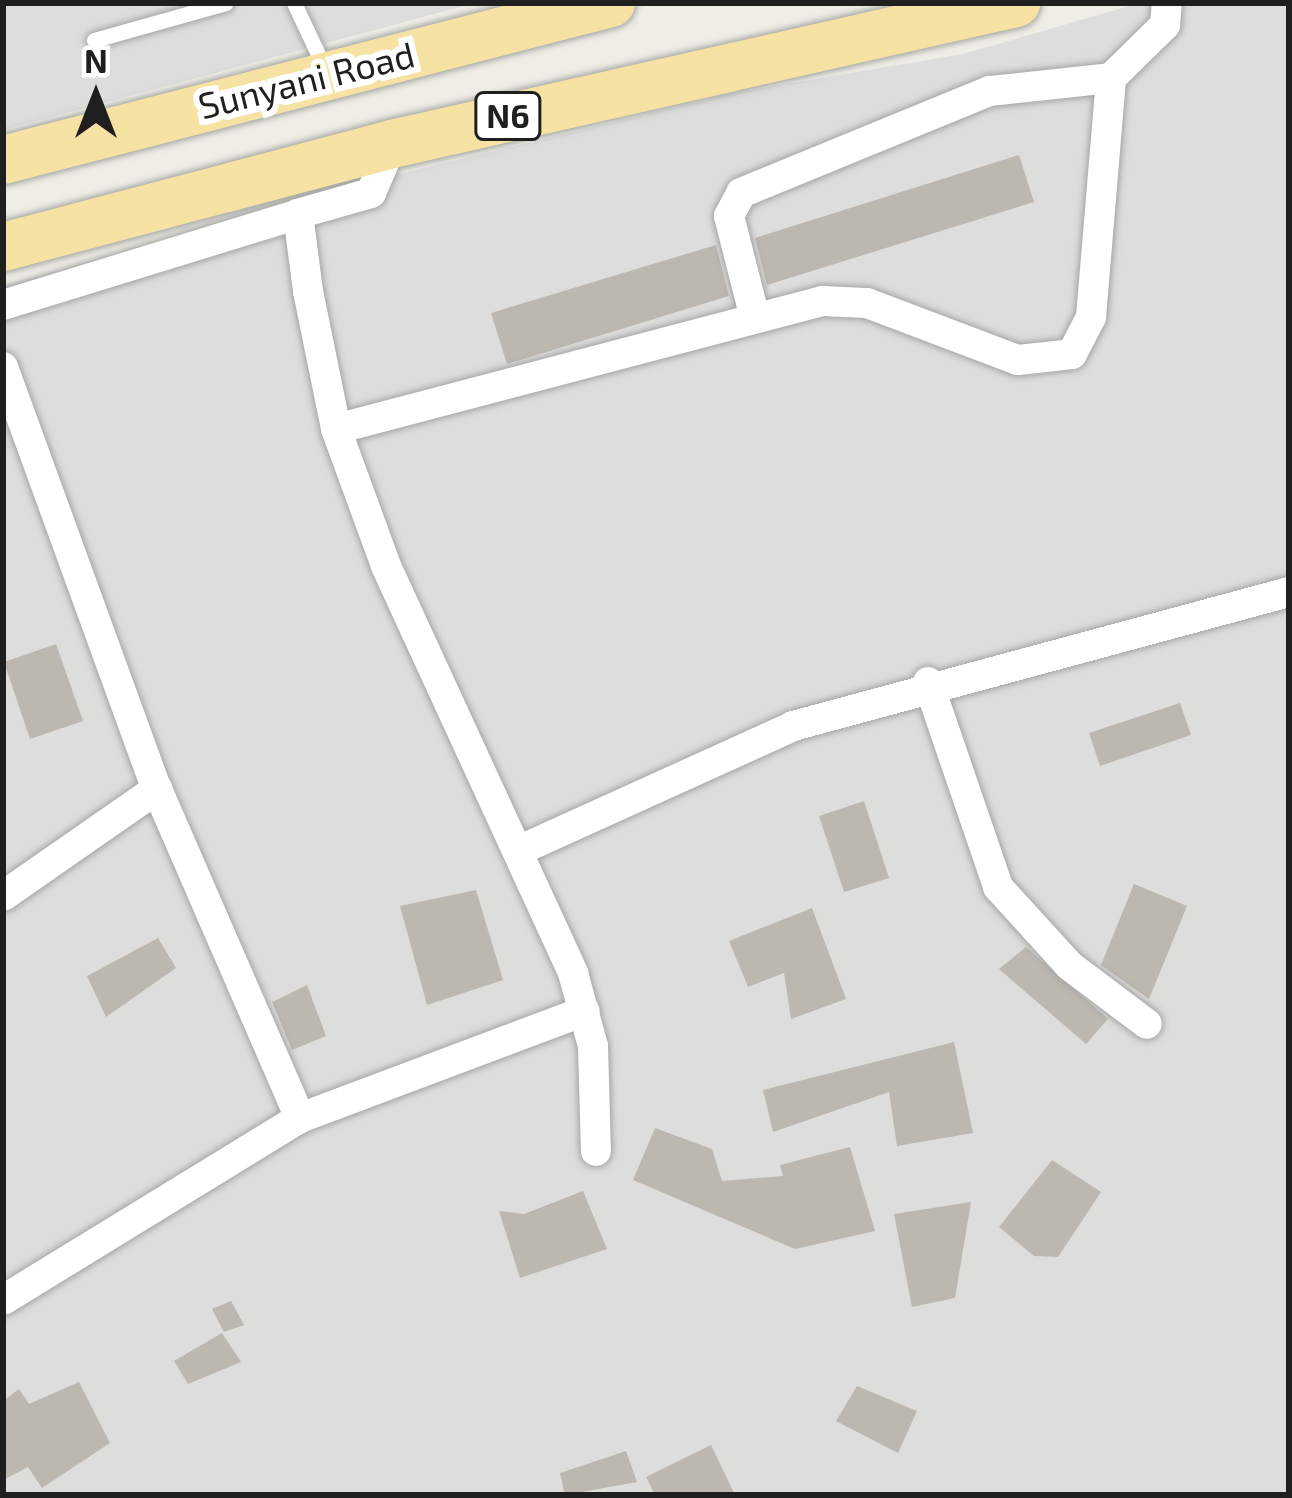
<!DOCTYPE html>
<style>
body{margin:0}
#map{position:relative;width:1292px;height:1498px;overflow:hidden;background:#efeee6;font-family:"Exo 2",sans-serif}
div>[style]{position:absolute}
.residential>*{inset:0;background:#dddddc}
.building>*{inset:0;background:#bcb7af}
.roads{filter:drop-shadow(0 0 3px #a6a6a6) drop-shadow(0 0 3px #a6a6a6)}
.service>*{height:15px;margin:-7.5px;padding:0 7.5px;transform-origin:7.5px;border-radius:7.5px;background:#fff}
.minor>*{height:30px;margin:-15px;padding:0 15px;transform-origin:15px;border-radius:15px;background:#fff}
.primary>*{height:48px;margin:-24px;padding:0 24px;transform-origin:24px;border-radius:24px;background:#f6e3a4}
span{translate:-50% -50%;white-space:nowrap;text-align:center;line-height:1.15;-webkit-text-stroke:12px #fff;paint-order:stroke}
.shield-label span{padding:3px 9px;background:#fff;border:3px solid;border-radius:9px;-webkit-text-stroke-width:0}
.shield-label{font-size:33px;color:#1f1f1f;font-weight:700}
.street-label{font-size:36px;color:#1f1f1f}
.frame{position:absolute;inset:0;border:6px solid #1f1f1f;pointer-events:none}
.north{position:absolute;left:36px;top:36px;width:120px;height:120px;-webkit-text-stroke:9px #fff;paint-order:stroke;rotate:0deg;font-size:33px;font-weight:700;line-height:48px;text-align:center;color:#1f1f1f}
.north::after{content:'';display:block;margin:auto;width:42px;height:54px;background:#1f1f1f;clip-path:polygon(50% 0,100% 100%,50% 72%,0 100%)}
</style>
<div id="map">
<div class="residential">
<div style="clip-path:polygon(3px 3px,475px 3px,3px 130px)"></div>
<div style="clip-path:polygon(1140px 3px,1289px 3px,1289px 1495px,3px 1495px,3px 286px,370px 181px,739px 92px,963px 54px)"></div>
</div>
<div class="building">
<div style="clip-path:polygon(1019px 155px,1034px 202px,767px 285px,755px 238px)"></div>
<div style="clip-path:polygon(716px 245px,729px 296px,507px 364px,491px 313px)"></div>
<div style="clip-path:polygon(56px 644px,83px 721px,30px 739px,4px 662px)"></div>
<div style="clip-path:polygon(1180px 703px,1191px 735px,1100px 766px,1089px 733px)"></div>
<div style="clip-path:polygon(864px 801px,889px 878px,844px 892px,819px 816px)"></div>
<div style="clip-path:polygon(1134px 884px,1187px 906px,1149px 999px,1101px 965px)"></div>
<div style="clip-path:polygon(476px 890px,503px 980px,427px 1005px,400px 906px)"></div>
<div style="clip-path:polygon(812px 908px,846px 999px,791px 1019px,784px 973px,748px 987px,729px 941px)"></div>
<div style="clip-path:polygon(158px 938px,176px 968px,106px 1017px,87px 976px)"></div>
<div style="clip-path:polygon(1026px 947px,1108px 1019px,1086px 1044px,999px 969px)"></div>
<div style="clip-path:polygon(307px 985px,326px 1036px,292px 1050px,272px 1002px)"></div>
<div style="clip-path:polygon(954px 1042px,973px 1133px,897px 1146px,889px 1092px,773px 1132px,763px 1090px)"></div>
<div style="clip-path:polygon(655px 1128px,712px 1149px,722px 1181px,783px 1176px,780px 1165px,850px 1147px,875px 1231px,795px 1249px,633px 1180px)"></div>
<div style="clip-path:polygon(1052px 1160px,1101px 1192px,1058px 1257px,1034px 1256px,999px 1227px)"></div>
<div style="clip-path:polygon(583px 1191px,607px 1249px,520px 1278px,499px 1211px,524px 1214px)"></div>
<div style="clip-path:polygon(971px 1202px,955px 1298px,912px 1307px,894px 1214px)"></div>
<div style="clip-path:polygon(231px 1301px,244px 1325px,224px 1332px,212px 1309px)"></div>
<div style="clip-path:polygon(222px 1333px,241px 1362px,188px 1384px,174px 1361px)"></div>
<div style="clip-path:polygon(79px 1382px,110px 1443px,42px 1488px,28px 1467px,3px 1480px,3px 1401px,19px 1389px,29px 1404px)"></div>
<div style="clip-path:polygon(857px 1386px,917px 1411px,898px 1453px,836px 1421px)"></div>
<div style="clip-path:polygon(711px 1445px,735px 1495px,655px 1495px,646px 1477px)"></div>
<div style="clip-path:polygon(626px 1451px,637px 1482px,565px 1495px,560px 1473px)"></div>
</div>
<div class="roads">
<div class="service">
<div style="left:294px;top:3px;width:75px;rotate:64.8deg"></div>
<div style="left:94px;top:40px;width:137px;rotate:-15.7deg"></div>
</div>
<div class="minor">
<div style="left:392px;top:144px;width:53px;rotate:113.2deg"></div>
<div style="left:371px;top:193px;width:76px;rotate:164deg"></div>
<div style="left:298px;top:214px;width:78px;rotate:82.6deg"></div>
<div style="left:308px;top:291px;width:141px;rotate:78.5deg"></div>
<div style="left:336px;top:429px;width:146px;rotate:69.9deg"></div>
<div style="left:386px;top:566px;width:448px;rotate:65.3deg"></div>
<div style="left:573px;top:973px;width:76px;rotate:74.7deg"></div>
<div style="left:593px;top:1046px;width:105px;rotate:88.4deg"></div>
<div style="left:3px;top:305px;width:309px;rotate:-17.1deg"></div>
<div style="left:755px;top:318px;width:105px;rotate:-104.3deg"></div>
<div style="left:729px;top:216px;width:26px;rotate:-62deg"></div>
<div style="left:741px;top:193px;width:269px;rotate:-22.3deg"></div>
<div style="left:990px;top:91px;width:122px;rotate:-6.1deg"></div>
<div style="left:3px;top:367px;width:449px;rotate:70deg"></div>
<div style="left:157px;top:789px;width:359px;rotate:66.5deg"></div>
<div style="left:300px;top:1118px;width:304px;rotate:-20.6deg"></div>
<div style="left:336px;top:429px;width:504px;rotate:-14.73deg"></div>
<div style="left:823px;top:301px;width:44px;rotate:2.6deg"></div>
<div style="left:867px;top:303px;width:161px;rotate:20.7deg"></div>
<div style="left:1018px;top:360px;width:54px;rotate:-6.3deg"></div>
<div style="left:1072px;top:354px;width:42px;rotate:-62.8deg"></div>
<div style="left:1091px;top:317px;width:240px;rotate:-85.2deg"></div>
<div style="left:1111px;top:78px;width:76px;rotate:-44.5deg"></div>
<div style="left:1165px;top:25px;width:22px;rotate:-85deg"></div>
<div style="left:928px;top:682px;width:217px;rotate:71.1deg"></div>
<div style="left:998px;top:887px;width:107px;rotate:47.7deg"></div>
<div style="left:1070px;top:966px;width:96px;rotate:37deg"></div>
<div style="left:518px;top:851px;width:302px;rotate:-24.4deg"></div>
<div style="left:793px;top:726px;width:514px;rotate:-15.12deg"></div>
<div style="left:3px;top:896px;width:188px;rotate:-34.8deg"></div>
<div style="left:3px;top:1300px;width:348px;rotate:-31.5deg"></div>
</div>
<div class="primary">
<div style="left:3px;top:160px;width:628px;rotate:-14.48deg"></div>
<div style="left:3px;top:247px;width:402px;rotate:-14.8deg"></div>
<div style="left:392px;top:144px;width:640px;rotate:-12.73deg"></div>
</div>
</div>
<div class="shield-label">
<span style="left:508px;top:116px">N6</span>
</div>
<div class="street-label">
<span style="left:306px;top:79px;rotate:-14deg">Sunyani Road</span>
</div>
<div class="frame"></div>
<div class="north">N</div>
</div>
